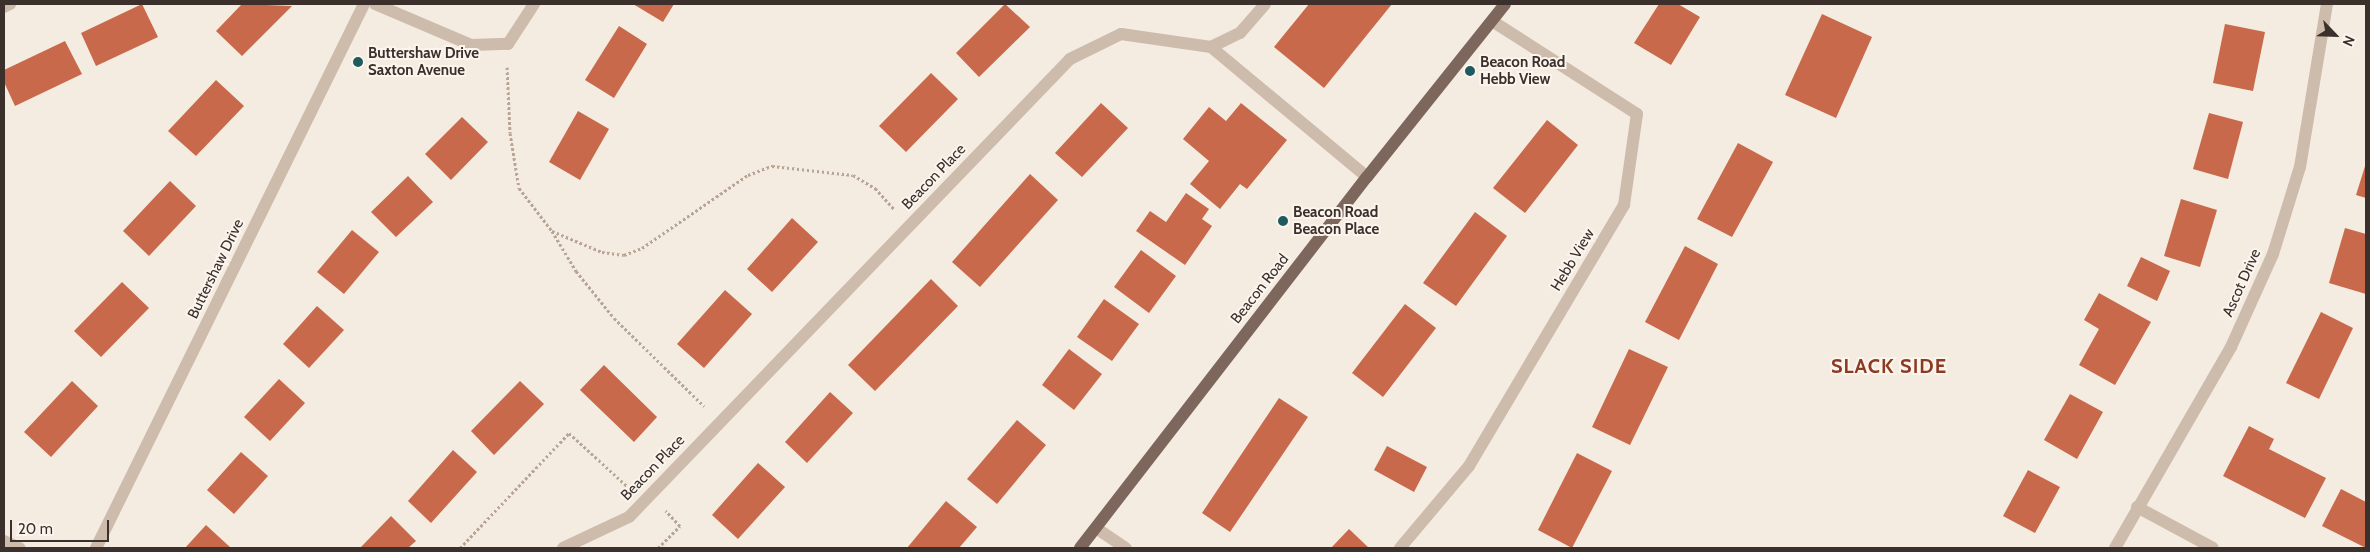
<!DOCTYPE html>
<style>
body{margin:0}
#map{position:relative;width:2370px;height:552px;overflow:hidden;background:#f4ebe1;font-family:Cabin,sans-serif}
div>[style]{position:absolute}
.building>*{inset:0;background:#c8694b}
.path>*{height:3px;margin-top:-1.5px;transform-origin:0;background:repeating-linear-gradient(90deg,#b9a596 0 2.5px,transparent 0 5px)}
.minor>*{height:12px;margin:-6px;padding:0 6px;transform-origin:6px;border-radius:6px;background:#cdbbac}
.major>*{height:12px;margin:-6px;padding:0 6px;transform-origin:6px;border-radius:6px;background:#7d675c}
.dots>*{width:14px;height:14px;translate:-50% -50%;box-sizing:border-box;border:2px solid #fbf5ee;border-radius:50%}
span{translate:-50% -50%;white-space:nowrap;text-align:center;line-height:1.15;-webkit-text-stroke:4px #fbf5ee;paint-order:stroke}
.poi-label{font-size:15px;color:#3b302b;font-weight:700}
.left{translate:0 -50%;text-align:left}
.street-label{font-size:15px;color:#3b302b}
.district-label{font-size:20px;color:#8c3b22;font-weight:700;letter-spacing:1px}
.frame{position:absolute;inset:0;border:5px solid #3b302b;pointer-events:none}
.north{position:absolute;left:2310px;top:10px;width:50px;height:50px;-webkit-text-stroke:4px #fbf5ee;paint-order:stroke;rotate:114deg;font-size:14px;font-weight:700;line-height:20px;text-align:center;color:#3b302b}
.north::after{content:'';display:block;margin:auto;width:18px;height:22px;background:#3b302b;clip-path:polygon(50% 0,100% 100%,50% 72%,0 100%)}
.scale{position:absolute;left:10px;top:520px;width:99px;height:22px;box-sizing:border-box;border:2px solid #3b302b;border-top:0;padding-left:6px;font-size:15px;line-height:18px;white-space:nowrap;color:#3b302b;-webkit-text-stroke:4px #fbf5ee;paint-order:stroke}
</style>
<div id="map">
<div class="building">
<div style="clip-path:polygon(142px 4px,158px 37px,96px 66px,81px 33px)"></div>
<div style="clip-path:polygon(242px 4px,292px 6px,242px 56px,216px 31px)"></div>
<div style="clip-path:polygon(633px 4px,674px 4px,663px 22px)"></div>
<div style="clip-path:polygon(1005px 4px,1030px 27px,979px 77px,956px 53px)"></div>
<div style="clip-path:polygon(1309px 4px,1392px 4px,1324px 88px,1274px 47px)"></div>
<div style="clip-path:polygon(1659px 4px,1678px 4px,1700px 17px,1671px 65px,1634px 43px)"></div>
<div style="clip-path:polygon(1822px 14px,1872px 37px,1836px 118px,1785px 95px)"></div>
<div style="clip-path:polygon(2225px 24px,2265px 32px,2253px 91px,2213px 83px)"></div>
<div style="clip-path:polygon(619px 26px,647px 44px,614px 98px,585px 80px)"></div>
<div style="clip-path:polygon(65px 41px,82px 74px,15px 106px,4px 82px,4px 70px)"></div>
<div style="clip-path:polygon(931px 73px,958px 99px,906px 152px,879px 126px)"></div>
<div style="clip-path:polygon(216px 80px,244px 106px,196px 156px,168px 131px)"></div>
<div style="clip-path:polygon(1101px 103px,1128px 128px,1082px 177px,1055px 153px)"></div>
<div style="clip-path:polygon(1241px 103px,1287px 140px,1247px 189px,1240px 184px,1220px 209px,1190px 184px,1209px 161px,1183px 139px,1209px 107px,1226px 121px)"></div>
<div style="clip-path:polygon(578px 111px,609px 129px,580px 180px,549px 162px)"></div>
<div style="clip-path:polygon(2209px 113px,2243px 122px,2228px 179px,2193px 169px)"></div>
<div style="clip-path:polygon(462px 117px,488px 142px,451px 180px,425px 154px)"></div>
<div style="clip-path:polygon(1547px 120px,1578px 145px,1525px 213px,1493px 188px)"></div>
<div style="clip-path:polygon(1738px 143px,1773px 162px,1732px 237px,1697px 219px)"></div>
<div style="clip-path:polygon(2366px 163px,2366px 198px,2356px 195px)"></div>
<div style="clip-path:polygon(1030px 174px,1058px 200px,980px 287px,952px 262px)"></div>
<div style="clip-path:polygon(408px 176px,433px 202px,396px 237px,371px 212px)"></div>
<div style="clip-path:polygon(170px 181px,196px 206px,149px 256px,123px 231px)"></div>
<div style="clip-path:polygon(1186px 193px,1209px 209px,1202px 219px,1212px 226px,1185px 265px,1136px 231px,1150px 211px,1166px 222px)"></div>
<div style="clip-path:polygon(2181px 199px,2217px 210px,2200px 267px,2164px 256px)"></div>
<div style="clip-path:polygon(1475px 212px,1507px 236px,1456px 306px,1423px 283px)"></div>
<div style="clip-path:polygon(792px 218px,818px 242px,772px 292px,747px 269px)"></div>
<div style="clip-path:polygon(2345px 228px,2366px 234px,2366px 294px,2329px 283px)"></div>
<div style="clip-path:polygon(352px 230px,379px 252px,344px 294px,317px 272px)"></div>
<div style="clip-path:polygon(1685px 246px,1718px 264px,1679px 340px,1645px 322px)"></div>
<div style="clip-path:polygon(1141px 250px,1176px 276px,1149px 313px,1114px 287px)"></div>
<div style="clip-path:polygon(2141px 257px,2170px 271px,2157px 301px,2127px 286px)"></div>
<div style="clip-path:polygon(931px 279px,958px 306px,875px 391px,848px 365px)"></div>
<div style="clip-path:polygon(122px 282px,149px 308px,101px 357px,74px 331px)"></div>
<div style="clip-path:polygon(725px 290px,752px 314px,704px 368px,677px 344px)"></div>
<div style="clip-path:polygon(2099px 293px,2151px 322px,2115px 385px,2079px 365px,2099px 329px,2084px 320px)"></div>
<div style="clip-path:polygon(1104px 299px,1139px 324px,1112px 361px,1077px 337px)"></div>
<div style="clip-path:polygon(1405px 304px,1436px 328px,1383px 397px,1352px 373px)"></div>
<div style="clip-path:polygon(317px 306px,344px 330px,309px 368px,283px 344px)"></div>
<div style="clip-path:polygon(2321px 312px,2353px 328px,2319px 399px,2286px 383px)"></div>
<div style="clip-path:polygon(1069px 349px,1102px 374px,1074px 410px,1042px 385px)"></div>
<div style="clip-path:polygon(1629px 349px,1668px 367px,1630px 445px,1592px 427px)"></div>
<div style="clip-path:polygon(604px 365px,657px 417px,634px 442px,580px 390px)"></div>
<div style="clip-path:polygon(279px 379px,305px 403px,270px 441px,244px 417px)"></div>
<div style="clip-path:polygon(72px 381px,98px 406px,51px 457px,24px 432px)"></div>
<div style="clip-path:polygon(520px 381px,544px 404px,494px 455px,471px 431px)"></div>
<div style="clip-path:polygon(830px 392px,853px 413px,807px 463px,785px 442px)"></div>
<div style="clip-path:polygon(2070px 394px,2103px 412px,2077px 459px,2044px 440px)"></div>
<div style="clip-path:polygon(1279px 398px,1308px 417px,1230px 532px,1202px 513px)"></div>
<div style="clip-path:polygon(1017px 420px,1046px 445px,997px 504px,967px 479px)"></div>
<div style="clip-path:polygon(2249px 426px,2274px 439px,2269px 449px,2326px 478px,2305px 518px,2223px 476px)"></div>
<div style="clip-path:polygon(1387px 446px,1427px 467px,1414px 492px,1374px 470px)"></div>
<div style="clip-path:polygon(453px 450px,477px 472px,431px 523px,408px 501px)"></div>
<div style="clip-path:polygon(241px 452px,268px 476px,234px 514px,207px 490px)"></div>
<div style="clip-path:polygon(1577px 453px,1612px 471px,1572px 548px,1538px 530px)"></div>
<div style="clip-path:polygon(758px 463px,785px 487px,738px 539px,712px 515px)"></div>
<div style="clip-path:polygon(2028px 470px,2060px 487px,2035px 533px,2003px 516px)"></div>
<div style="clip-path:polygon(2341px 489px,2366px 502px,2366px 548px,2322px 526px)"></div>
<div style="clip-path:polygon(946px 501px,977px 527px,959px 548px,907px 548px)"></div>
<div style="clip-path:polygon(391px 516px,416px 541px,408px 548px,360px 548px)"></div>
<div style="clip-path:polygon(206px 525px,231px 548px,185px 548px)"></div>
<div style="clip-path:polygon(1349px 529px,1369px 548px,1331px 548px)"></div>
</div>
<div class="path">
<div style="left:507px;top:67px;width:66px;rotate:87.4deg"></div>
<div style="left:510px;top:133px;width:56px;rotate:80.7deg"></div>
<div style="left:519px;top:188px;width:54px;rotate:52.5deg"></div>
<div style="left:552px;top:231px;width:47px;rotate:59deg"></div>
<div style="left:576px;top:271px;width:60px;rotate:51deg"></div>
<div style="left:614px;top:318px;width:126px;rotate:44.4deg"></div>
<div style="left:552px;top:231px;width:54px;rotate:22.8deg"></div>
<div style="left:602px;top:252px;width:22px;rotate:8deg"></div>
<div style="left:624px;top:255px;width:19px;rotate:-21deg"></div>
<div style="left:642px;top:248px;width:129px;rotate:-34.6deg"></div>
<div style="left:748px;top:175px;width:26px;rotate:-21deg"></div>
<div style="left:772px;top:166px;width:81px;rotate:6.3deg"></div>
<div style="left:853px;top:175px;width:26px;rotate:31deg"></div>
<div style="left:875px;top:188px;width:28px;rotate:48deg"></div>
<div style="left:460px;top:548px;width:158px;rotate:-46.5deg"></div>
<div style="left:569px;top:433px;width:79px;rotate:42.4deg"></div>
<div style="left:658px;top:548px;width:31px;rotate:-45deg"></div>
<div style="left:680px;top:526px;width:21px;rotate:-133deg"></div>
</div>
<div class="minor">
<div style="left:375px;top:4px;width:104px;rotate:23.1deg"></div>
<div style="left:471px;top:45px;width:37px;rotate:-2deg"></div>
<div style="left:508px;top:44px;width:48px;rotate:-57deg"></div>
<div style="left:4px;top:7px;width:7px;rotate:-27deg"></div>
<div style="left:1211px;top:47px;width:32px;rotate:-26deg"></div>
<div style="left:1240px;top:33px;width:38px;rotate:-49deg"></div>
<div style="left:2137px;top:507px;width:86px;rotate:28.3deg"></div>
<div style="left:1096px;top:528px;width:36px;rotate:34deg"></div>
<div style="left:4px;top:541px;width:17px;rotate:24deg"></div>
<div style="left:96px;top:548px;width:606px;rotate:-63.77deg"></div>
<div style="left:563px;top:548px;width:73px;rotate:-25.2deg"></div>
<div style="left:629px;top:517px;width:636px;rotate:-46.08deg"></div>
<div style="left:1070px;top:59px;width:57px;rotate:-26.1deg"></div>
<div style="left:1121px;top:34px;width:91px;rotate:8.2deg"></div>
<div style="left:1211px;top:47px;width:203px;rotate:39.8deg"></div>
<div style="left:1400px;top:548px;width:107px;rotate:-49.9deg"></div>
<div style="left:1469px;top:466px;width:304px;rotate:-59.3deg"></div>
<div style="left:1624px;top:205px;width:92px;rotate:-81.9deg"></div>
<div style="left:1637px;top:114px;width:172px;rotate:-147.3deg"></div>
<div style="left:2115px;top:548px;width:232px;rotate:-60deg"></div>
<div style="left:2231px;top:347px;width:102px;rotate:-65.7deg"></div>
<div style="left:2273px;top:254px;width:91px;rotate:-72.8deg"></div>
<div style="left:2300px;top:167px;width:165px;rotate:-80.6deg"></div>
</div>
<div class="major">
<div style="left:1080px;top:548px;width:469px;rotate:-52.3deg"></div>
<div style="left:1367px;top:177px;width:221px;rotate:-51.4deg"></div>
</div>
<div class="dots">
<div style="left:358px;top:62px;background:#1f5a5e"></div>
<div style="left:1470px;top:71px;background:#1f5a5e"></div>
<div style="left:1283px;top:221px;background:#1f5a5e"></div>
</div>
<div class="poi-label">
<span class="left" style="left:368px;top:62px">Buttershaw Drive<br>Saxton Avenue</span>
<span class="left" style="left:1480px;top:71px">Beacon Road<br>Hebb View</span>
<span class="left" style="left:1293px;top:221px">Beacon Road<br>Beacon Place</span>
</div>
<div class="street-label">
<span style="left:934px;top:177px;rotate:-46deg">Beacon Place</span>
<span style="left:1573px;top:260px;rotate:-59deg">Hebb View</span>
<span style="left:216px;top:269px;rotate:-64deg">Buttershaw Drive</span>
<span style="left:2242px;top:283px;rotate:-66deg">Ascot Drive</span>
<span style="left:1260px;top:289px;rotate:-52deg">Beacon Road</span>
<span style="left:653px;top:468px;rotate:-46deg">Beacon Place</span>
</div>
<div class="district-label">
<span style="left:1889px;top:366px">SLACK SIDE</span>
</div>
<div class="frame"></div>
<div class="north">N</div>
<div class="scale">20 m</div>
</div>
